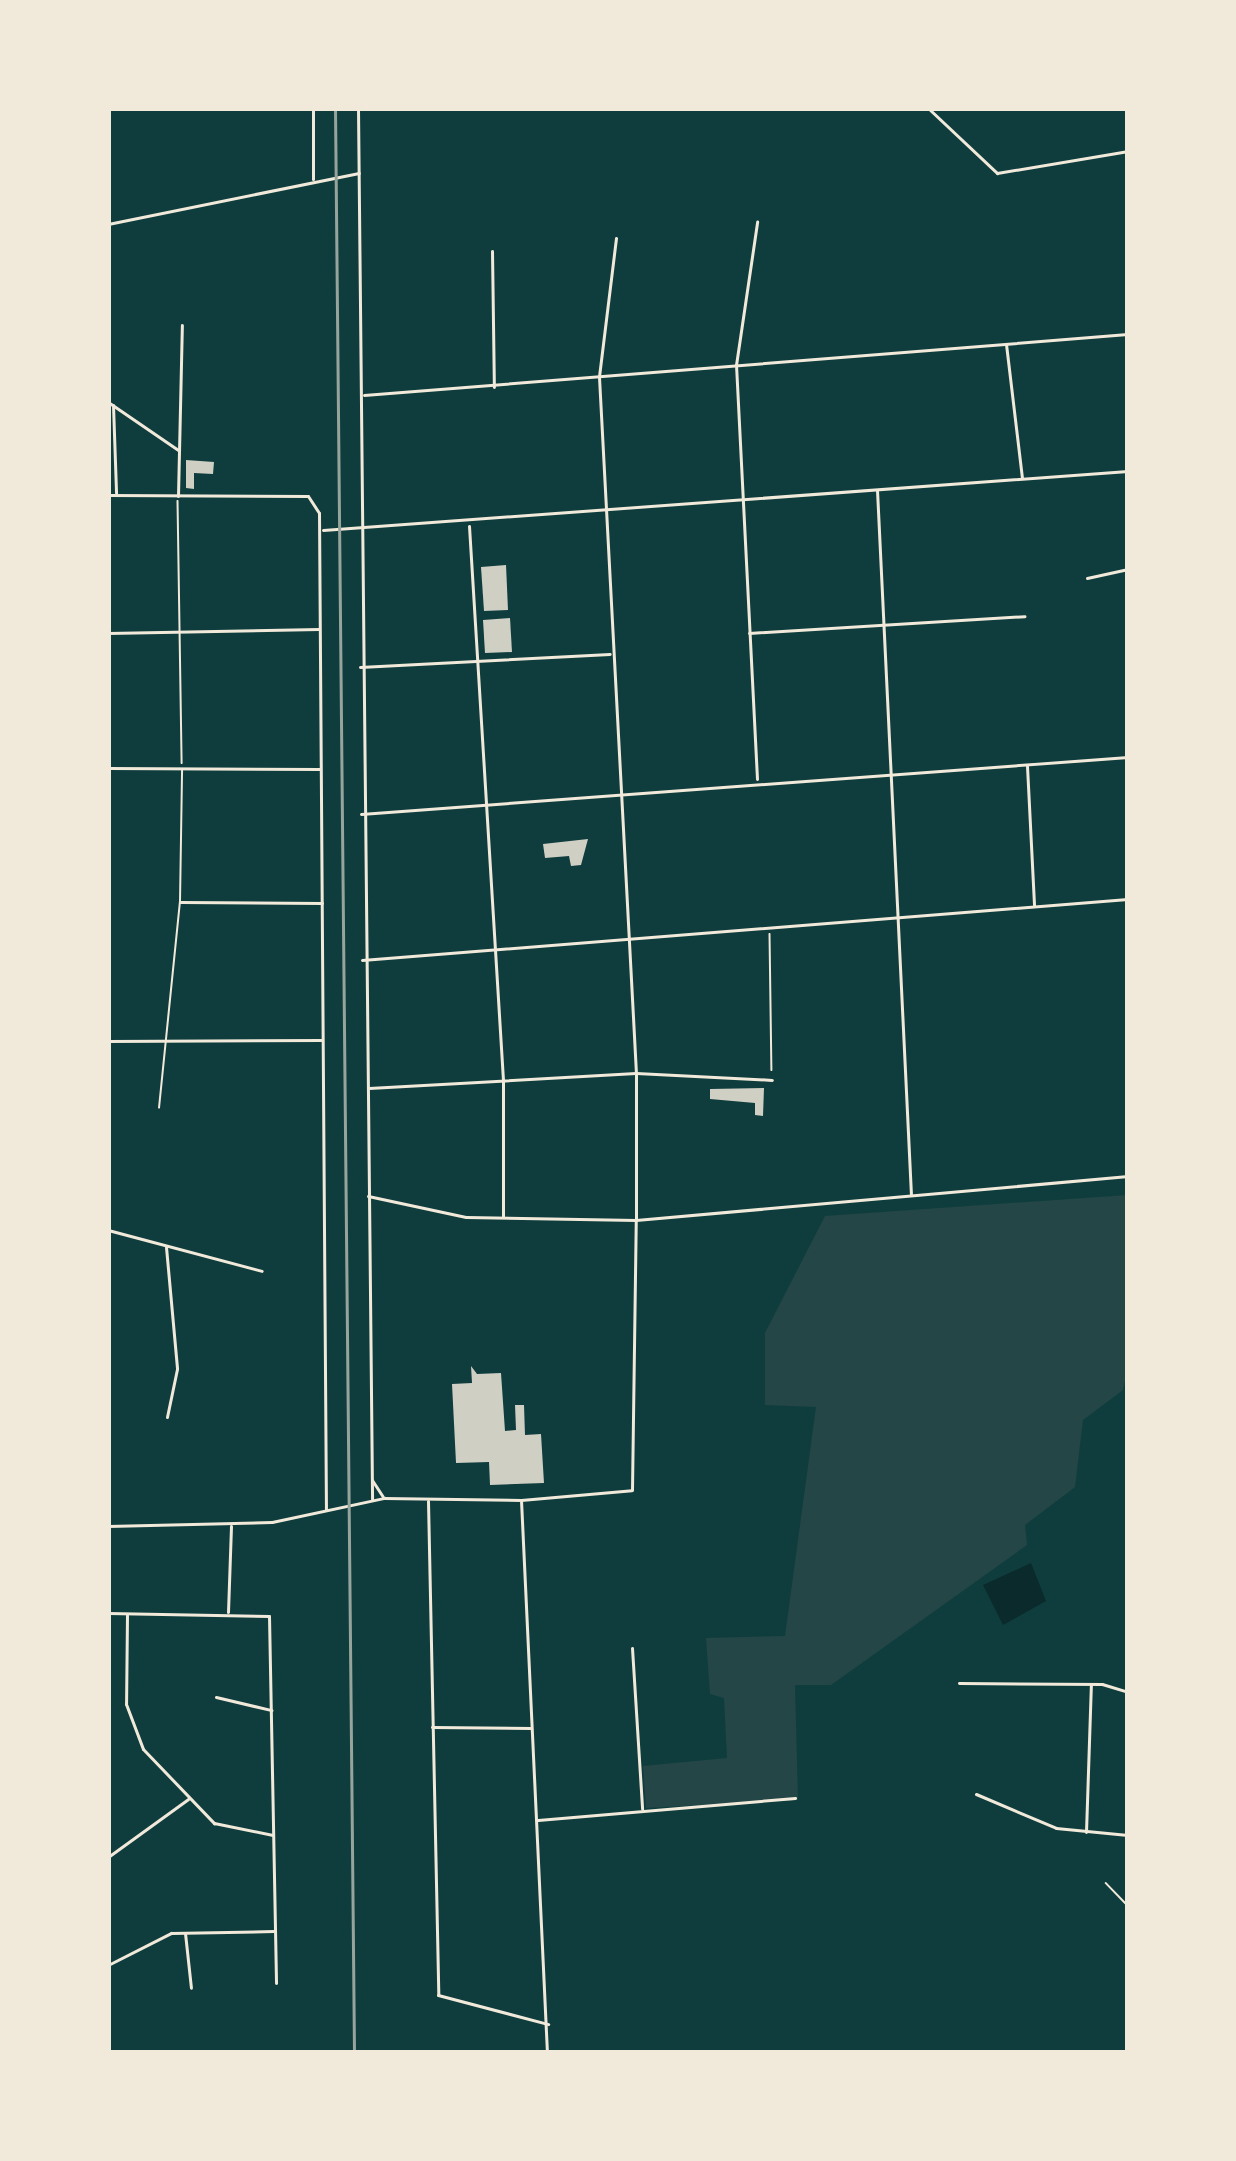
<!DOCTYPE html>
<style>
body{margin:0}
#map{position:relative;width:1236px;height:2161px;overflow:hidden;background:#0f3d3e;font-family:"Zilla Slab",serif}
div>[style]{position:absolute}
.green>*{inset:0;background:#244646}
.water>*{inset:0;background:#0a2a2b}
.building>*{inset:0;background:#cfcfc3}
.path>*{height:1.5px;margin:-0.75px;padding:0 0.75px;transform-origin:0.75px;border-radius:0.75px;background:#f1e9da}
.service>*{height:1.5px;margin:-0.75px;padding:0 0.75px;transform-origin:0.75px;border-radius:0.75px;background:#f1e9da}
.minor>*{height:3px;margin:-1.5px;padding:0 1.5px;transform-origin:1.5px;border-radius:1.5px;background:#f1e9da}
.tertiary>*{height:3px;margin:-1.5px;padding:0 1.5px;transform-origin:1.5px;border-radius:1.5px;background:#f1e9da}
.rail>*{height:3px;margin:-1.5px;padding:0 1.5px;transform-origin:1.5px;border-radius:1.5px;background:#97a49c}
span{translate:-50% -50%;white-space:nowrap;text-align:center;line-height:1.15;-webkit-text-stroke:12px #f1e9da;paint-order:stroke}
.frame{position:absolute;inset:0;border:111px solid #f1e9da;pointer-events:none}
</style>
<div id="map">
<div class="green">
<div style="clip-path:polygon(1128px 1195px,1128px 1366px,1123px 1390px,1083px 1420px,1075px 1487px,1025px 1525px,1027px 1545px,831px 1685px,795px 1685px,798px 1800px,646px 1808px,643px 1766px,727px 1758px,724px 1698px,710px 1694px,706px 1638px,785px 1636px,816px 1407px,765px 1405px,765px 1333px,825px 1216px)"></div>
</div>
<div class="water">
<div style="clip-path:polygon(1031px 1563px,1046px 1601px,1003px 1625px,983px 1585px)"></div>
</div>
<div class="building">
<div style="clip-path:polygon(186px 460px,214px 462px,213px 474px,194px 473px,194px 489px,186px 488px)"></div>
<div style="clip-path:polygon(506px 565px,508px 610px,484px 611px,481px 567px)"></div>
<div style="clip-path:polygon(510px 618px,512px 652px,485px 653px,483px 620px)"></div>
<div style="clip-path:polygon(588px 839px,581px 865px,571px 866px,569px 856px,545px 858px,543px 844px)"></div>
<div style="clip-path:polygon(764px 1088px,763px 1116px,755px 1115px,755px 1103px,710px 1099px,710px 1089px)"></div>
<div style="clip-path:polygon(471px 1366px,477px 1374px,501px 1373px,505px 1431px,516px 1430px,515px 1405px,524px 1405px,525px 1435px,541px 1434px,544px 1483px,490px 1485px,489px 1462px,456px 1463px,452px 1384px,472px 1383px)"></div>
</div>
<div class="path">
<div style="left:770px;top:934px;width:136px;rotate:89.2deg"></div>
</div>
<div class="service">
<div style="left:178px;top:501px;width:262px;rotate:89.1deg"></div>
<div style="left:159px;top:1108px;width:207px;rotate:-84.2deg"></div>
<div style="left:180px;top:902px;width:131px;rotate:-89.1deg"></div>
<div style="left:1106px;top:1883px;width:32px;rotate:46deg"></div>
</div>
<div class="minor">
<div style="left:928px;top:108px;width:95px;rotate:43.3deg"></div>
<div style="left:997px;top:173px;width:133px;rotate:-9.5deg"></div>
<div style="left:313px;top:179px;width:71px;rotate:-90deg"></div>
<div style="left:108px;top:224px;width:256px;rotate:-11.5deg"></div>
<div style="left:616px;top:238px;width:140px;rotate:97deg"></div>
<div style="left:599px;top:377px;width:697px;rotate:86.96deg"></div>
<div style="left:636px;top:1073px;width:145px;rotate:90deg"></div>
<div style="left:492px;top:251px;width:136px;rotate:89.2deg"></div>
<div style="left:1006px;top:344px;width:135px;rotate:83.2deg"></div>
<div style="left:364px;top:395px;width:766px;rotate:-4.56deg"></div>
<div style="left:108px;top:402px;width:85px;rotate:34.4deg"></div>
<div style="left:113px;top:405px;width:88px;rotate:88deg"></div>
<div style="left:877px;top:490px;width:705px;rotate:87.24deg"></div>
<div style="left:108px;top:495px;width:200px;rotate:0.3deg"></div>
<div style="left:308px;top:496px;width:20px;rotate:57deg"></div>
<div style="left:319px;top:513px;width:996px;rotate:89.6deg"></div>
<div style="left:178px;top:496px;width:171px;rotate:-88.7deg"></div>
<div style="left:469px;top:526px;width:555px;rotate:86.49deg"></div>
<div style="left:503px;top:1080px;width:137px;rotate:90deg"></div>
<div style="left:323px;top:530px;width:807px;rotate:-4.19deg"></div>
<div style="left:1087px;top:578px;width:42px;rotate:-12.4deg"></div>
<div style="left:108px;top:633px;width:211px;rotate:-1.1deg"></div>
<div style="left:749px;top:633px;width:276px;rotate:-3.5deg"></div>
<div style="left:360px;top:667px;width:250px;rotate:-3deg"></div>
<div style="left:1027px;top:766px;width:140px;rotate:87.1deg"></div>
<div style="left:108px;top:768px;width:212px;rotate:0.3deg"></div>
<div style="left:757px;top:779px;width:415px;rotate:-92.9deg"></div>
<div style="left:736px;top:365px;width:145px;rotate:-81.6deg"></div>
<div style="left:361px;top:814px;width:769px;rotate:-4.25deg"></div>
<div style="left:180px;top:902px;width:142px;rotate:0.4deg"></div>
<div style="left:362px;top:960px;width:768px;rotate:-4.55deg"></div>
<div style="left:108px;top:1041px;width:213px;rotate:-0.3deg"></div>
<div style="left:369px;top:1088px;width:267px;rotate:-3.2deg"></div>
<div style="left:636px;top:1073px;width:136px;rotate:2.9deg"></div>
<div style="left:368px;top:1196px;width:100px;rotate:12.1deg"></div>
<div style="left:466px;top:1217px;width:170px;rotate:1deg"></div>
<div style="left:636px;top:1220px;width:494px;rotate:-5.1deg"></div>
<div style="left:108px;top:1230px;width:159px;rotate:14.9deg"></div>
<div style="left:166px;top:1247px;width:122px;rotate:84.8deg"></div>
<div style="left:177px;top:1369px;width:49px;rotate:101.8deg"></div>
<div style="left:521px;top:1500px;width:554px;rotate:87.31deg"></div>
<div style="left:428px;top:1501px;width:494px;rotate:88.8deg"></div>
<div style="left:438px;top:1995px;width:114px;rotate:14.8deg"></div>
<div style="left:228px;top:1612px;width:86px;rotate:-88deg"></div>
<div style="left:108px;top:1613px;width:161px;rotate:1.1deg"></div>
<div style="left:269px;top:1616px;width:367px;rotate:88.9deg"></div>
<div style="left:127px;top:1615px;width:89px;rotate:90.6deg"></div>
<div style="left:126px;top:1704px;width:48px;rotate:69.3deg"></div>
<div style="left:143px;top:1749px;width:103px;rotate:46.2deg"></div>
<div style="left:214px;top:1823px;width:60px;rotate:11.5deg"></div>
<div style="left:632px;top:1648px;width:161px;rotate:86.4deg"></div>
<div style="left:959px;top:1683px;width:143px;rotate:0.4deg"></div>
<div style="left:1102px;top:1684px;width:27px;rotate:17deg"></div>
<div style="left:216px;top:1697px;width:57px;rotate:13.3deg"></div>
<div style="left:432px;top:1727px;width:99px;rotate:0.6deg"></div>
<div style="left:976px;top:1794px;width:87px;rotate:23deg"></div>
<div style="left:1056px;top:1828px;width:72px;rotate:5.6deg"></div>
<div style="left:538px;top:1820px;width:258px;rotate:-4.9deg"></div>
<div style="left:1086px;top:1832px;width:147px;rotate:-88.1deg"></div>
<div style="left:108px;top:1857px;width:99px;rotate:-35.9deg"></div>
<div style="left:185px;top:1933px;width:55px;rotate:83.8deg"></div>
<div style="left:108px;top:1965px;width:71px;rotate:-26.9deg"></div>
<div style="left:171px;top:1933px;width:103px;rotate:-1.1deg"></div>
</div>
<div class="tertiary">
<div style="left:358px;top:108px;width:1391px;rotate:89.42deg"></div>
<div style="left:372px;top:1480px;width:20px;rotate:57deg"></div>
<div style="left:108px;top:1526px;width:164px;rotate:-1.4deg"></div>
<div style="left:272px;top:1522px;width:115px;rotate:-12.1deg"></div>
<div style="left:384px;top:1498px;width:137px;rotate:0.8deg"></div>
<div style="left:521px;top:1500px;width:111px;rotate:-5.1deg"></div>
<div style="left:632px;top:1490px;width:270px;rotate:-89.2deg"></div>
</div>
<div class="rail">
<div style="left:335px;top:108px;width:1945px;rotate:89.44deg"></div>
</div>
<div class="frame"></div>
</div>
